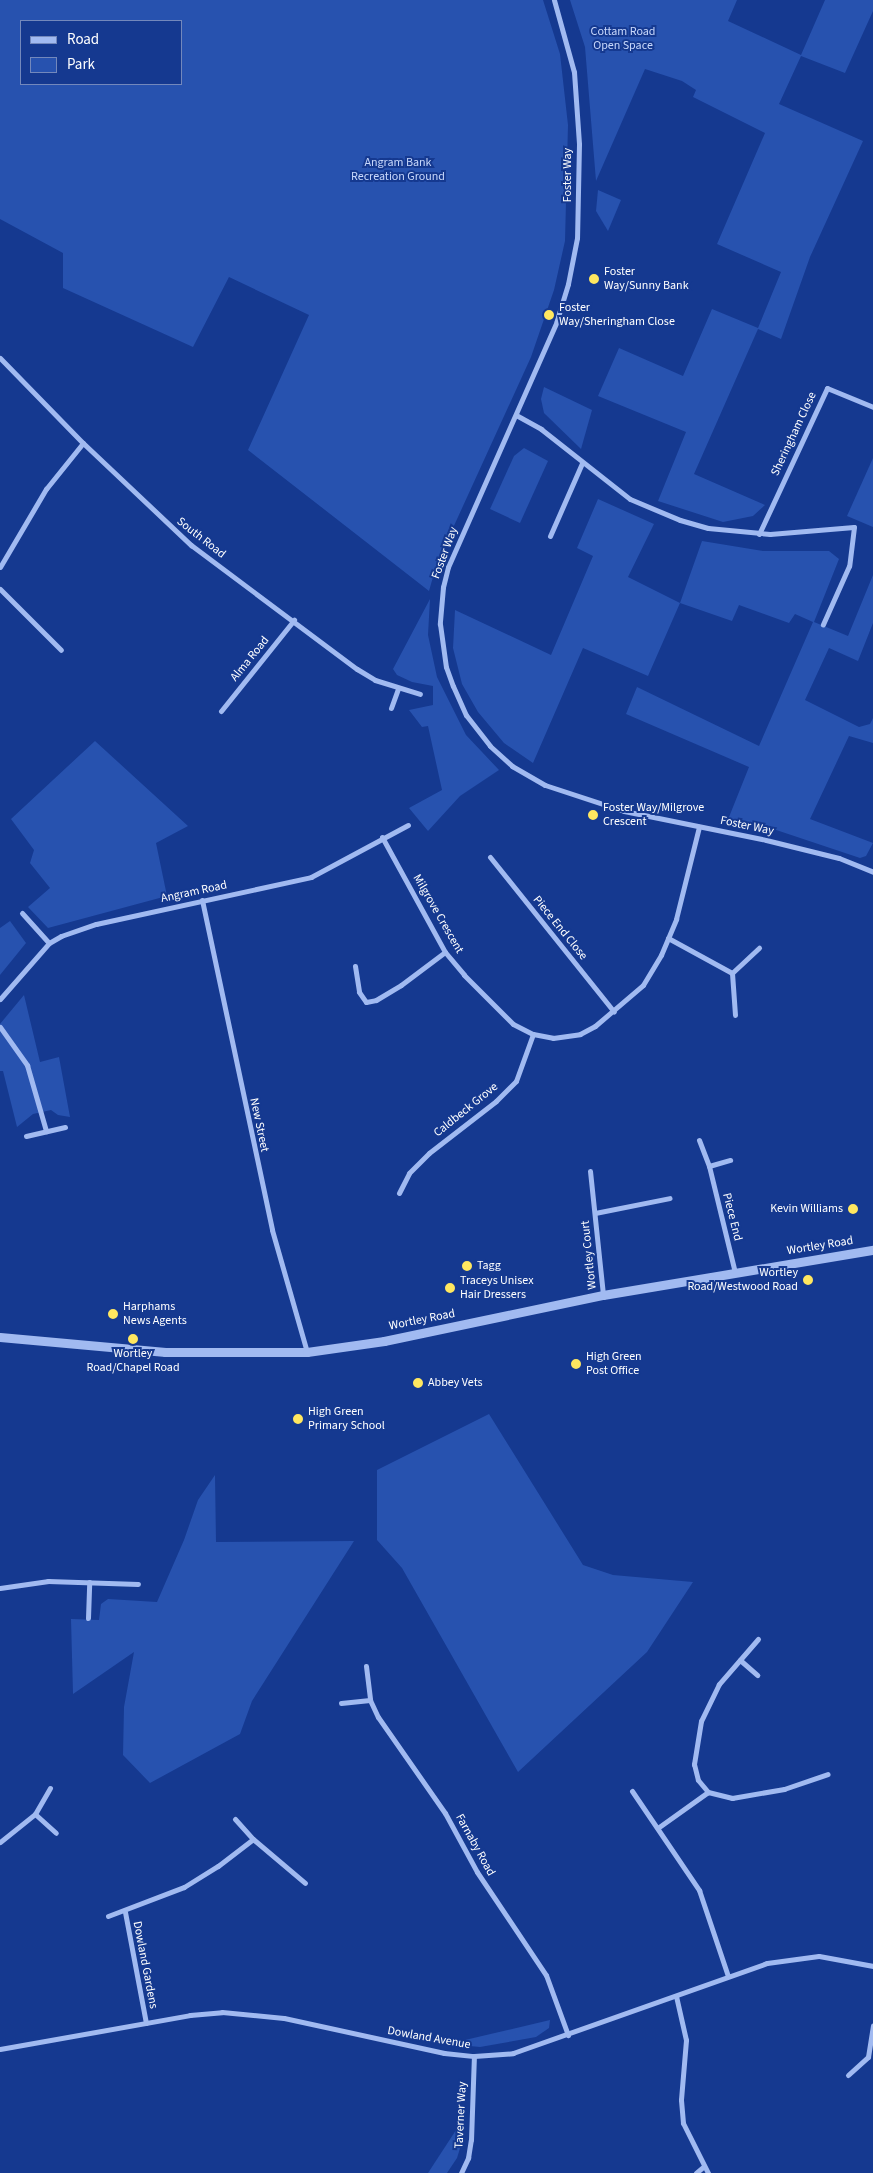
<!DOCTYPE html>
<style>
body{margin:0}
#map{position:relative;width:873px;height:2173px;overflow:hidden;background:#153990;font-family:"Source Sans 3",sans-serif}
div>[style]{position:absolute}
.green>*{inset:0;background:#2752af}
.minor>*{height:5px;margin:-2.5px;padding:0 2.5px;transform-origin:2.5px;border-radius:2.5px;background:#a1baf1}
.tertiary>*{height:9px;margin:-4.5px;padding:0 4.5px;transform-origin:4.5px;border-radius:4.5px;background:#a1baf1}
.dots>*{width:14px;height:14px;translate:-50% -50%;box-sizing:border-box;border:2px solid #153990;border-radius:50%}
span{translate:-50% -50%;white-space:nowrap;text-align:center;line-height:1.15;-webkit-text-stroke:4px #153990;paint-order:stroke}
.park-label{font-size:12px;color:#c8d8fc}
.street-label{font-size:12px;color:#fff}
.poi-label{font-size:12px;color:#fff}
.left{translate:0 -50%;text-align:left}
.right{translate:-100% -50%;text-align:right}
.legend{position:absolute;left:20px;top:20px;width:162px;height:65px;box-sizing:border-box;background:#153990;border:1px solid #7388bc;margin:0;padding:6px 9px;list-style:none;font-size:15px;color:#fff}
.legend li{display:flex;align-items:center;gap:10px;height:25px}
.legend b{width:25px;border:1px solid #7388bc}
</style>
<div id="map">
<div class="green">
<div style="clip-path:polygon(evenodd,0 0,543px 0,560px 54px,568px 125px,565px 241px,554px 290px,531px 357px,437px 563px,429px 591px,248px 450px,309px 315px,229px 277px,193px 347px,63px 288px,63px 253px,0 219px,0 0,21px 21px,181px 21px,181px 84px,21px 84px,21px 21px)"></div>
<div style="clip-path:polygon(570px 0,737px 0,728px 21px,801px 55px,825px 0,873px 0,873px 11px,845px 73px,801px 56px,779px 104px,863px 141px,810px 257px,781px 339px,758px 329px,694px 474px,765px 505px,753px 516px,723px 522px,658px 501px,686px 432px,598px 396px,619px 348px,683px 376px,712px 309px,758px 328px,781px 272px,717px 244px,765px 133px,693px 97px,696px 90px,682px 81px,645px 69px,596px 181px,585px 47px)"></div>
<div style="clip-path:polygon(598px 190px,621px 200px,608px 231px,596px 211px)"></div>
<div style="clip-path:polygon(544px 387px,592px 410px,581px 449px,544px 413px,541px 399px)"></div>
<div style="clip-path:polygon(524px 448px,548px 461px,520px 523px,490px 509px,514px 456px)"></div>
<div style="clip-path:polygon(873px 458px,873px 527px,847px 516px)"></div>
<div style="clip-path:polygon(598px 499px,654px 524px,628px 577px,680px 603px,702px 541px,763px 551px,829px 551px,839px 559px,814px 622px,848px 636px,873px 575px,873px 623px,858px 661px,829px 648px,805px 700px,859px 727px,870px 724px,873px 718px,873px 743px,849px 736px,810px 819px,873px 843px,866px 856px,860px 858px,755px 823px,727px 822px,749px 767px,626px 714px,637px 687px,759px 746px,813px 622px,795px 614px,789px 623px,739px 605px,732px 621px,680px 603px,648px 676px,583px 648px,533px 763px,504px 743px,478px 712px,462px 684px,453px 648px,455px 610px,551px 655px,593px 556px,577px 548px)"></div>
<div style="clip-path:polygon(430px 599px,428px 635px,437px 677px,466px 735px,499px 770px,460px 796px,428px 831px,409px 808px,442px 790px,428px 726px,422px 727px,409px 710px,433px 705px,433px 686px,412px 682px,397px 675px,393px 669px)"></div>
<div style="clip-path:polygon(95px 741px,188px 826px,156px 843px,167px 896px,48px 928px,28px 907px,50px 888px,30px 863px,34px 850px,11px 819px)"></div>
<div style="clip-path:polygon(10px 921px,26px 943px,0 975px,0 928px)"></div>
<div style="clip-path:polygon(24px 995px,40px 1062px,59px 1057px,70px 1117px,58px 1115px,51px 1110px,33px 1114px,17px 1127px,3px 1071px,0 1071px,0 1024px)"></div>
<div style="clip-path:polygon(489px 1414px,583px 1565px,613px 1575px,693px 1582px,647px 1652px,518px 1772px,402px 1568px,377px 1540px,377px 1470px)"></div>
<div style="clip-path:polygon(215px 1475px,216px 1542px,354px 1541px,252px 1701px,240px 1734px,150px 1783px,123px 1755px,124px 1707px,134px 1652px,73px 1694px,71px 1619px,99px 1620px,101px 1604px,108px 1599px,157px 1602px,184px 1540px,198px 1500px)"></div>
<div style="clip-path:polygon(550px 2020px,549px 2028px,536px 2037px,480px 2047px,448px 2044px)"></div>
<div style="clip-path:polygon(460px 2124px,461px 2145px,457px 2158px,447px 2173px,428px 2173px)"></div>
</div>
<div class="minor">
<div style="left:554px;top:0;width:75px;rotate:74.5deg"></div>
<div style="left:574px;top:72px;width:72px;rotate:86deg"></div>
<div style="left:579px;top:144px;width:94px;rotate:91.2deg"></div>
<div style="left:577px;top:238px;width:47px;rotate:101.1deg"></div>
<div style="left:568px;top:284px;width:39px;rotate:107deg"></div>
<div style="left:557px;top:321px;width:269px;rotate:113.9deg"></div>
<div style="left:448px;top:567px;width:21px;rotate:104deg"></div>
<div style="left:443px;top:587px;width:37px;rotate:95deg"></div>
<div style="left:440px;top:624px;width:43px;rotate:82.1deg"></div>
<div style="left:446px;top:667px;width:20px;rotate:70deg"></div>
<div style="left:453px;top:686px;width:32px;rotate:66deg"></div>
<div style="left:466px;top:715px;width:39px;rotate:52deg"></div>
<div style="left:490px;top:746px;width:30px;rotate:42deg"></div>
<div style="left:512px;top:766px;width:38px;rotate:30deg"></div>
<div style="left:545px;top:785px;width:83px;rotate:18.2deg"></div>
<div style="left:624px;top:811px;width:145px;rotate:11.5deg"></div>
<div style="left:766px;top:840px;width:75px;rotate:13.9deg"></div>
<div style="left:839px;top:858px;width:37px;rotate:22deg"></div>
<div style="left:0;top:358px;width:119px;rotate:45.7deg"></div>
<div style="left:83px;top:443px;width:149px;rotate:43.4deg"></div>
<div style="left:191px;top:545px;width:207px;rotate:36.8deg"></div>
<div style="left:357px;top:669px;width:21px;rotate:31deg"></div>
<div style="left:375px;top:680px;width:47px;rotate:17.3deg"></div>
<div style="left:516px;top:415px;width:29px;rotate:29deg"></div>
<div style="left:541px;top:429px;width:113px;rotate:38.2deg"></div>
<div style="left:630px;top:499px;width:54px;rotate:22.8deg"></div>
<div style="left:680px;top:520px;width:29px;rotate:16deg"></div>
<div style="left:708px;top:528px;width:62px;rotate:5.5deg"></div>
<div style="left:770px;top:534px;width:84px;rotate:-4.8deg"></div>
<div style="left:854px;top:527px;width:39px;rotate:97deg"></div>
<div style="left:849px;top:566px;width:64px;rotate:114.1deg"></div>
<div style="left:759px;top:534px;width:161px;rotate:-65deg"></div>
<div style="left:827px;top:388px;width:50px;rotate:22.4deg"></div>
<div style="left:550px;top:536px;width:80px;rotate:-66.3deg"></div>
<div style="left:0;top:567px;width:91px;rotate:-59.5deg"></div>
<div style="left:46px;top:489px;width:59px;rotate:-51.2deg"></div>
<div style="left:0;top:589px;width:86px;rotate:45deg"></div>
<div style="left:391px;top:708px;width:20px;rotate:-70deg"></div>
<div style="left:221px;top:711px;width:117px;rotate:-51.3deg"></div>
<div style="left:382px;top:837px;width:131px;rotate:61.3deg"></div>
<div style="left:445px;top:952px;width:30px;rotate:50deg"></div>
<div style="left:464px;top:975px;width:69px;rotate:45deg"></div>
<div style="left:513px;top:1024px;width:22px;rotate:27deg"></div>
<div style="left:533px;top:1034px;width:20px;rotate:11deg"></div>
<div style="left:553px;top:1038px;width:27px;rotate:-8deg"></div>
<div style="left:580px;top:1034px;width:17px;rotate:-28deg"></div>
<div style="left:595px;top:1026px;width:63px;rotate:-40.5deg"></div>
<div style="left:643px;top:985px;width:35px;rotate:-59deg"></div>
<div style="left:661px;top:955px;width:39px;rotate:-67deg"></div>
<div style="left:676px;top:919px;width:95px;rotate:-76deg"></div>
<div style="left:490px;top:857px;width:198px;rotate:51.3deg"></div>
<div style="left:202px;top:900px;width:337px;rotate:78deg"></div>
<div style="left:272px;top:1230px;width:127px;rotate:74deg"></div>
<div style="left:22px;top:913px;width:40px;rotate:48deg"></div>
<div style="left:668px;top:938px;width:73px;rotate:28.7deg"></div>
<div style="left:732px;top:973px;width:37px;rotate:-43deg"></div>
<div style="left:355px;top:966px;width:26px;rotate:81deg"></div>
<div style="left:359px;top:992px;width:12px;rotate:55deg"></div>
<div style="left:366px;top:1002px;width:10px;rotate:-11deg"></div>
<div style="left:376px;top:1000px;width:29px;rotate:-31deg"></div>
<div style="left:401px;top:985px;width:55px;rotate:-36.9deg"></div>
<div style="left:732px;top:973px;width:42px;rotate:85.9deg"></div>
<div style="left:0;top:999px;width:74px;rotate:-48.8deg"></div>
<div style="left:49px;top:943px;width:14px;rotate:-30deg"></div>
<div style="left:61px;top:936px;width:37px;rotate:-19deg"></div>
<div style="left:96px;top:924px;width:220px;rotate:-12.3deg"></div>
<div style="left:311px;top:877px;width:110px;rotate:-28.2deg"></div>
<div style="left:0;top:1027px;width:47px;rotate:54.6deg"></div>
<div style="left:27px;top:1065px;width:69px;rotate:73.9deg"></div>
<div style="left:26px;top:1136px;width:40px;rotate:-13deg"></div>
<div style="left:699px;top:1140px;width:28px;rotate:69deg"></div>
<div style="left:709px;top:1166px;width:110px;rotate:76.3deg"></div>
<div style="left:709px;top:1166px;width:22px;rotate:-16deg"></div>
<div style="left:590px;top:1171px;width:125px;rotate:84deg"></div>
<div style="left:399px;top:1193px;width:22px;rotate:-63deg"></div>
<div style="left:409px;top:1173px;width:28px;rotate:-45deg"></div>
<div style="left:429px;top:1153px;width:85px;rotate:-37.8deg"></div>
<div style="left:496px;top:1101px;width:28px;rotate:-45deg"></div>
<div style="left:516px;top:1081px;width:50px;rotate:-70.1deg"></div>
<div style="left:595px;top:1213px;width:76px;rotate:-11.3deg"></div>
<div style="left:0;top:1588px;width:49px;rotate:-8.3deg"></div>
<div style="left:48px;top:1581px;width:90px;rotate:1.9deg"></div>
<div style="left:88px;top:1618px;width:36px;rotate:-88deg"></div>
<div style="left:758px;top:1639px;width:60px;rotate:130.9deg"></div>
<div style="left:719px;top:1684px;width:41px;rotate:115.9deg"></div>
<div style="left:701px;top:1721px;width:44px;rotate:99.2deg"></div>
<div style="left:694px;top:1764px;width:16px;rotate:76deg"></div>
<div style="left:698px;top:1780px;width:16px;rotate:50deg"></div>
<div style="left:708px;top:1792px;width:25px;rotate:14deg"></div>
<div style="left:732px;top:1798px;width:53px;rotate:-9.8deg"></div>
<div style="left:784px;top:1789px;width:46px;rotate:-18.8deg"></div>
<div style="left:740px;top:1660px;width:23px;rotate:41deg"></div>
<div style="left:366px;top:1666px;width:34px;rotate:83deg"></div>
<div style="left:370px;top:1700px;width:19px;rotate:65deg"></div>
<div style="left:378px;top:1717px;width:117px;rotate:55.1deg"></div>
<div style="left:445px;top:1813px;width:67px;rotate:61.5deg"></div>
<div style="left:477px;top:1872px;width:124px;rotate:56.2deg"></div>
<div style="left:546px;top:1975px;width:64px;rotate:69.9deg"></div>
<div style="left:341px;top:1703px;width:29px;rotate:-6deg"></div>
<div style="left:50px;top:1788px;width:30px;rotate:120deg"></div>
<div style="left:35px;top:1814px;width:28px;rotate:42deg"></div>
<div style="left:632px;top:1791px;width:120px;rotate:55.9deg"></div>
<div style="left:699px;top:1890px;width:91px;rotate:71.4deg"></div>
<div style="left:235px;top:1819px;width:27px;rotate:48deg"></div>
<div style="left:253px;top:1839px;width:68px;rotate:40.2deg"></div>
<div style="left:659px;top:1827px;width:60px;rotate:-35.5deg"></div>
<div style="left:0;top:1842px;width:45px;rotate:-38.7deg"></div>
<div style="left:125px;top:1912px;width:113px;rotate:79.3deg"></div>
<div style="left:108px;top:1916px;width:81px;rotate:-20.9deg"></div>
<div style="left:184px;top:1887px;width:40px;rotate:-32deg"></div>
<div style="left:218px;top:1866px;width:44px;rotate:-37.6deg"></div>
<div style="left:676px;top:1996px;width:45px;rotate:77.2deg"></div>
<div style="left:686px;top:2040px;width:60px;rotate:94.8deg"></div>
<div style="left:681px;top:2100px;width:23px;rotate:85deg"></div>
<div style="left:683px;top:2123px;width:56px;rotate:63.4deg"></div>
<div style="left:0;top:2049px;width:193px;rotate:-10.1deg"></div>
<div style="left:190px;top:2015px;width:32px;rotate:-5deg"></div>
<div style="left:222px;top:2012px;width:62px;rotate:5.5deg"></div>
<div style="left:284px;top:2018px;width:164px;rotate:12.3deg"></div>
<div style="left:444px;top:2053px;width:30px;rotate:6deg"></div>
<div style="left:474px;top:2056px;width:39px;rotate:-4deg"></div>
<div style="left:513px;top:2053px;width:269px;rotate:-19.5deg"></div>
<div style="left:767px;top:1963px;width:52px;rotate:-7.7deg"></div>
<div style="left:819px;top:1956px;width:55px;rotate:10.5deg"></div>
<div style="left:848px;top:2075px;width:27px;rotate:-42deg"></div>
<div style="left:868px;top:2057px;width:32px;rotate:-81deg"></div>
<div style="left:461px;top:2173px;width:17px;rotate:-65deg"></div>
<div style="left:468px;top:2158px;width:18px;rotate:-81deg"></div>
<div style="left:471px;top:2140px;width:84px;rotate:-88deg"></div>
<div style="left:696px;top:2173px;width:9px;rotate:-41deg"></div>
</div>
<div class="tertiary">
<div style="left:0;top:1337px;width:166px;rotate:5.2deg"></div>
<div style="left:165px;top:1352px;width:142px"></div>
<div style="left:307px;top:1352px;width:78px;rotate:-8.1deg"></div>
<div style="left:384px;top:1341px;width:224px;rotate:-11.9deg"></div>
<div style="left:603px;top:1295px;width:274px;rotate:-9.5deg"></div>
</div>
<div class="dots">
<div style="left:594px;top:279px;background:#ffe760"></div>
<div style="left:549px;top:315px;background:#ffe760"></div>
<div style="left:593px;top:815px;background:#ffe760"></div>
<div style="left:853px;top:1209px;background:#ffe760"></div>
<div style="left:467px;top:1266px;background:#ffe760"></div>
<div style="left:808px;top:1280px;background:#ffe760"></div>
<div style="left:450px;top:1288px;background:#ffe760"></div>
<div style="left:113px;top:1314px;background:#ffe760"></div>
<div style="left:133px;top:1339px;background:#ffe760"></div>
<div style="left:576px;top:1364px;background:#ffe760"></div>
<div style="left:418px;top:1383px;background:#ffe760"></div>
<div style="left:298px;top:1419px;background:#ffe760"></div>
</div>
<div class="park-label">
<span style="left:623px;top:39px">Cottam Road<br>Open Space</span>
<span style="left:398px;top:170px">Angram Bank<br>Recreation Ground</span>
</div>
<div class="street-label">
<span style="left:568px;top:175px;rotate:-90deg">Foster Way</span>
<span style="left:794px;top:434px;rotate:-65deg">Sheringham Close</span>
<span style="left:201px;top:538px;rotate:38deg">South Road</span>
<span style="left:445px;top:553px;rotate:-70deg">Foster Way</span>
<span style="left:250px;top:659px;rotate:-51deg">Alma Road</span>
<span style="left:747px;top:826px;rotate:12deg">Foster Way</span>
<span style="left:194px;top:892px;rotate:-12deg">Angram Road</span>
<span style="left:438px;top:914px;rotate:60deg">Milgrove Crescent</span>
<span style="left:560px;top:928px;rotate:51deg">Piece End Close</span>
<span style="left:466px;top:1110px;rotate:-39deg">Caldbeck Grove</span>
<span style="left:259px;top:1125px;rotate:78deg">New Street</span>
<span style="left:732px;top:1217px;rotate:76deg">Piece End</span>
<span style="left:820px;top:1246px;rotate:-9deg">Wortley Road</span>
<span style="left:589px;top:1255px;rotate:-96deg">Wortley Court</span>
<span style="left:422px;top:1320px;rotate:-11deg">Wortley Road</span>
<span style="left:475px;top:1845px;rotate:61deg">Farnaby Road</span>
<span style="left:145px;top:1965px;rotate:79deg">Dowland Gardens</span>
<span style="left:429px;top:2038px;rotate:10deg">Dowland Avenue</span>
<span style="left:461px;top:2115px;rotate:-87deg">Taverner Way</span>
</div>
<div class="poi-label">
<span class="left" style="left:604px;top:279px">Foster<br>Way/Sunny Bank</span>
<span class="left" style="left:559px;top:315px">Foster<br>Way/Sheringham Close</span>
<span class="left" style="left:603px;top:815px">Foster Way/Milgrove<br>Crescent</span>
<span class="right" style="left:843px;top:1209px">Kevin Williams</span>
<span class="left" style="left:477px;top:1266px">Tagg</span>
<span class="right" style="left:798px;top:1280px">Wortley<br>Road/Westwood Road</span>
<span class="left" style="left:460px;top:1288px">Traceys Unisex<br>Hair Dressers</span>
<span class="left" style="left:123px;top:1314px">Harphams<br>News Agents</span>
<span style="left:133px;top:1361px">Wortley<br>Road/Chapel Road</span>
<span class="left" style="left:586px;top:1364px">High Green<br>Post Office</span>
<span class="left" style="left:428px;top:1383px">Abbey Vets</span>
<span class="left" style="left:308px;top:1419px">High Green<br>Primary School</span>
</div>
<ul class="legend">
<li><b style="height:6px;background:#a1baf1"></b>Road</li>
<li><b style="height:14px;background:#2752af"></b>Park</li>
</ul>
</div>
